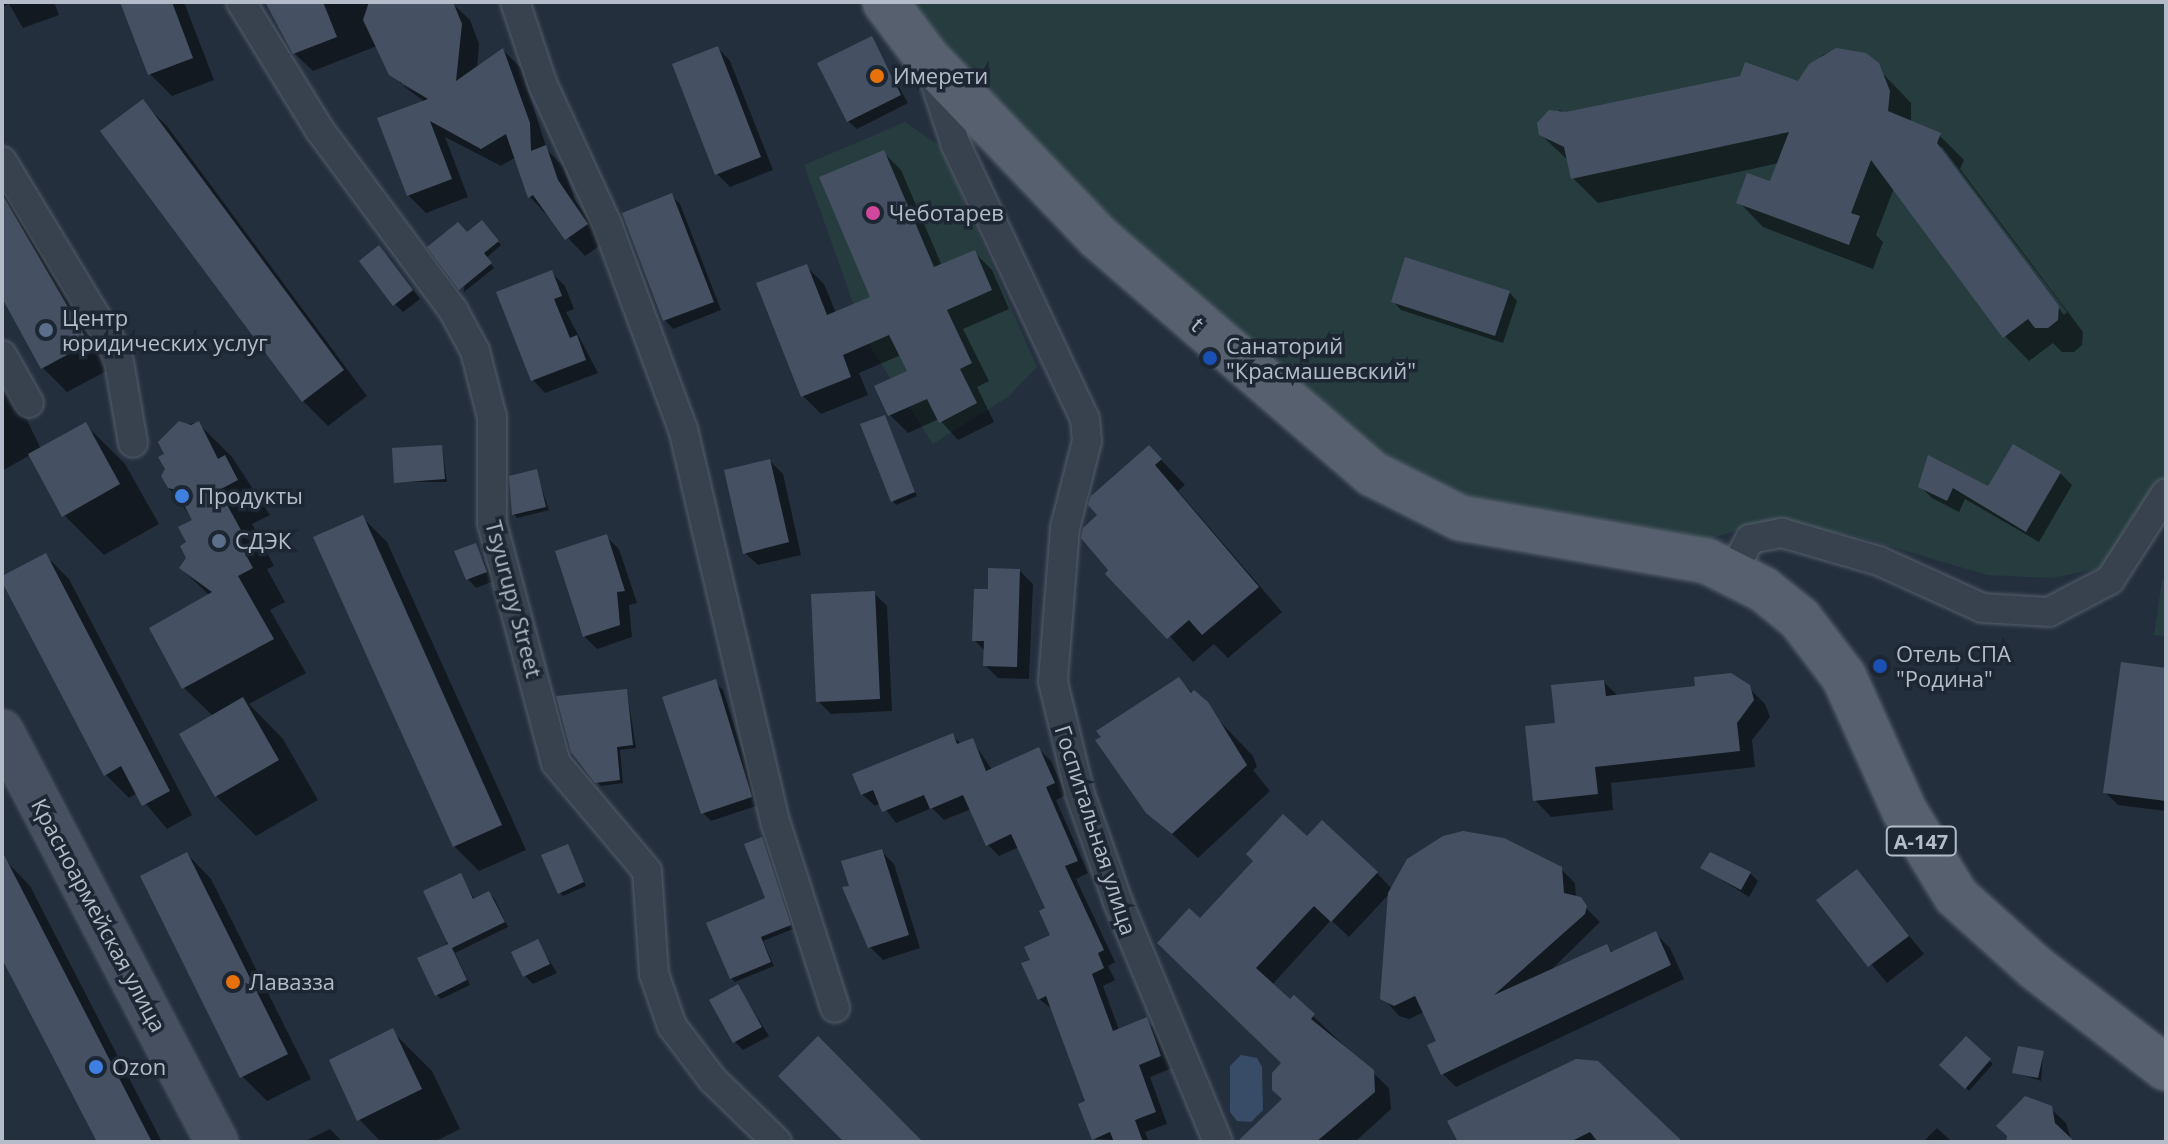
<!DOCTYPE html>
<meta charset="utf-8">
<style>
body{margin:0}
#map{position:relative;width:2168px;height:1144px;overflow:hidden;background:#242f3e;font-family:"Open Sans",sans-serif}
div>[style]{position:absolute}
.green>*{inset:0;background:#263c3f}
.water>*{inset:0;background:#394c67}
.shadow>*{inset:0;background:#0007}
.building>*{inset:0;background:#455162}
.roads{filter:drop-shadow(0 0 2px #565f6c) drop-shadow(0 0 2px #565f6c)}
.street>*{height:28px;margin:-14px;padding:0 14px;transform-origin:14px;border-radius:14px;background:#38414e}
.secondary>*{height:40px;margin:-20px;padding:0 20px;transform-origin:20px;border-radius:20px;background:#465061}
.primary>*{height:44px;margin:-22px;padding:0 22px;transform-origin:22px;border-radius:22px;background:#56606e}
.dots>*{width:22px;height:22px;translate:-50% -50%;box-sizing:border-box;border:4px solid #1d2633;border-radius:50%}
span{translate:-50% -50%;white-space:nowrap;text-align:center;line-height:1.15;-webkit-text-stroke:7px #1d2633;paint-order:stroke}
.shield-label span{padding:2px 6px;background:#1d2633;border:2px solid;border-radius:6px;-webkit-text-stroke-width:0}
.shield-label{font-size:20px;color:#b4bcc9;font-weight:700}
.poi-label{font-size:22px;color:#b4bcc9}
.left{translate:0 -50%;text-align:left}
.street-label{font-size:22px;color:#b4bcc9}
.frame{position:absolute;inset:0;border:4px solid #b4bcc9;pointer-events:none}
</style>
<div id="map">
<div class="green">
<div style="clip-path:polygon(909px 2px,2166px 2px,2166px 481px,2101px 568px,2052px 578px,1987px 575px,1848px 534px,1749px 526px,1707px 540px,1468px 499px,1385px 457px,1111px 222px,940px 44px)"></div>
<div style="clip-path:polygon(905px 122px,940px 146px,1037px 367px,1008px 397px,933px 444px,867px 342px,804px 165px)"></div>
<div style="clip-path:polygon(2162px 580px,2166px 581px,2166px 636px,2154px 635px)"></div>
</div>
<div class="water">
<div style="clip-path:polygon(1241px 1055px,1257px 1058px,1262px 1067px,1263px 1110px,1251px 1122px,1237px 1121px,1230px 1112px,1230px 1066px)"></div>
</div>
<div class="shadow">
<div style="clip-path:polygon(2px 2px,54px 2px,59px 15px,23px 28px,9px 4px,2px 7px)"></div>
<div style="clip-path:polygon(122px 2px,184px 2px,214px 80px,172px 96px,150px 74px)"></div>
<div style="clip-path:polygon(265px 2px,451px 2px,470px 20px,479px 44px,477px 69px,503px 50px,521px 68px,547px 150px,563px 166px,575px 200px,605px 242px,585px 256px,530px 197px,516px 157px,501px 166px,445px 137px,468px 197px,426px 213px,408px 195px,425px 102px,402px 85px,438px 103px,401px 80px,401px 84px,377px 46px,313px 71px,294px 53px)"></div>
<div style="clip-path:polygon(871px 38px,908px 103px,857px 129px,848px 121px)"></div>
<div style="clip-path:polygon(718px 48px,730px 61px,773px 170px,730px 187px,717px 174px,675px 65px)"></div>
<div style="clip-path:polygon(evenodd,1836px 50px,1865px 55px,1911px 103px,1911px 123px,1939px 135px,1964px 160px,1960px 169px,2083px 332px,2082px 345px,2074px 352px,2062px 352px,2053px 343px,2029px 361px,2005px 336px,1894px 188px,1876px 235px,1883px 242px,1873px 269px,1763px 227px,1739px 202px,1771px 184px,1779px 163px,1598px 203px,1573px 178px,1569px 161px,1540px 134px,1539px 124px,1560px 110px,1566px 114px,1799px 83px,1822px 55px,1836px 50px,1937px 147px,1942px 147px,2067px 312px,2064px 315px,1937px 147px)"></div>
<div style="clip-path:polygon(142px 102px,167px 126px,367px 396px,328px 426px,303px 401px)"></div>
<div style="clip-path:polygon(883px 152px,901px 170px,942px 266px,974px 252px,992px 270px,1009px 309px,963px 329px,989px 381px,977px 387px,994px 422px,958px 440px,939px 419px,908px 433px,890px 415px,910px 372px,901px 355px,859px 373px,868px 395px,821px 414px,803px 396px,806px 266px,824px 284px,836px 313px,873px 298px)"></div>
<div style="clip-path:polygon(2px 167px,13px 198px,8px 199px,21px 212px,112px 368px,67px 392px,43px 368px,2px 294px)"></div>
<div style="clip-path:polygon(672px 196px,680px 204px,721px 310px,673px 329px,665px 320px)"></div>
<div style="clip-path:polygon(485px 226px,501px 245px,486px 258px,494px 268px,464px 292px,467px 234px)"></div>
<div style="clip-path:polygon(387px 256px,420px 299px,403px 312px,395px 304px)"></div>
<div style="clip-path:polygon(552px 273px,565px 286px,574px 309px,566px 312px,598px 373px,545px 393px,533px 380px)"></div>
<div style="clip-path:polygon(1509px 292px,1517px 301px,1503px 343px,1401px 310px,1393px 301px)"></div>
<div style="clip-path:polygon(2px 369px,41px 449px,85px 424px,125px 464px,159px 524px,104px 555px,64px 515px,30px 455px,2px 471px)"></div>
<div style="clip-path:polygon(884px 417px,917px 496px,896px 505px,893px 501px)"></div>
<div style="clip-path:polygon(198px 423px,232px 457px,270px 515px,252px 524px,274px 566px,267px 569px,285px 602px,270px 610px,306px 673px,249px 704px,283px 739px,318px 800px,256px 836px,216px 796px,213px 716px,184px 688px,210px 596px,181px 568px,188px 558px,194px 521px,165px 483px,175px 425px)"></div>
<div style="clip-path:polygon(442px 447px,447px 482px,396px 482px)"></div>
<div style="clip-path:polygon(1149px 447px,1185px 485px,1178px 491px,1282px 612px,1228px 658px,1214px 644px,1193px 662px,1111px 571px,1100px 516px)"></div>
<div style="clip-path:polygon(1929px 458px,1989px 489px,2060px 473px,2072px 485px,2039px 542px,1965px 499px,1959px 512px,1932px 498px,1920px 486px)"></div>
<div style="clip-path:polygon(770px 461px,783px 474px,801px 555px,758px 565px,745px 553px)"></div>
<div style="clip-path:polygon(536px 471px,549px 510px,517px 518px,514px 514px)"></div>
<div style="clip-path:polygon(362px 517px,387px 542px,526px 850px,479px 871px,454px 846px)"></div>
<div style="clip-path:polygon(606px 536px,619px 549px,637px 603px,629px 605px,632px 637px,597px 649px,584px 636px)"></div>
<div style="clip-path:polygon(475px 545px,494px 581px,476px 588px,468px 579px)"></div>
<div style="clip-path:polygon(45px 555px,69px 579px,192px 815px,167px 829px,137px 793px,129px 798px,105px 774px)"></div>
<div style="clip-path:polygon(1020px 571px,1033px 584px,1029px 679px,998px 678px,985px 665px,986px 652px,974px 640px,990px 591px)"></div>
<div style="clip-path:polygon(874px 593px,887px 606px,892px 711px,831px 714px,818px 701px)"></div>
<div style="clip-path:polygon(2166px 670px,2166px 811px,2118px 805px,2105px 792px)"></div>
<div style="clip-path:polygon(1179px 679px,1253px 756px,1257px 767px,1253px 770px,1270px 791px,1198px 858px,1148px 812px)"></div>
<div style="clip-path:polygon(715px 682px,723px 690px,759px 805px,711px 821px,703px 813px)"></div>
<div style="clip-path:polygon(1604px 682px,1618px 696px,1748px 687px,1765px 704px,1770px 717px,1752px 740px,1755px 767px,1611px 783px,1613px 810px,1551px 817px,1535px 800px,1557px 725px)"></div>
<div style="clip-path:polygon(627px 691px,636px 748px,620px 750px,623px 783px,601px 786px,597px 782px)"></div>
<div style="clip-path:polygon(952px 735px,962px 745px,972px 740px,992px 770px,1039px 749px,1051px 761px,1066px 795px,1056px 800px,1088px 873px,1076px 879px,1115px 962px,1108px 966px,1115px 980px,1103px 986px,1119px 1030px,1146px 1020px,1158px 1032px,1172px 1068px,1150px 1077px,1167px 1124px,1145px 1132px,1149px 1142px,1094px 1139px,1088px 1102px,1053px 1010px,1039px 999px,1033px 961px,1052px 936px,1048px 909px,1019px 847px,999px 856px,987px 844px,971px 809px,944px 820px,932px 808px,896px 823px,881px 803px,875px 806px,862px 794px)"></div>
<div style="clip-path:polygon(762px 839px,793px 929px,763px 941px,774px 966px,735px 982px,731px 978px,767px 899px)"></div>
<div style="clip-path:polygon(1307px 839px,1377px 873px,1392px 889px,1560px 868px,1575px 883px,1576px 898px,1600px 922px,1551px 970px,1607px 946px,1614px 953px,1656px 934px,1670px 948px,1684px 979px,1456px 1087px,1443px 1074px,1438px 1042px,1424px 1012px,1409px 1019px,1399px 1016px,1381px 995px,1390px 893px,1349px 937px,1331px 920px,1272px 985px,1290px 1001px,1294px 998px,1389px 1088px,1391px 1109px,1355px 1142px,1242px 1142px,1284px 1099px,1283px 1063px,1200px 921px)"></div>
<div style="clip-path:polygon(567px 846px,586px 886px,563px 896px,559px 892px)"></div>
<div style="clip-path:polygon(881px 851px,894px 864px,920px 948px,883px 960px,870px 947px,851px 887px)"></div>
<div style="clip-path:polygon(187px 854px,211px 879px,311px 1079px,267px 1101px,242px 1076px)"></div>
<div style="clip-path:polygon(6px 861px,30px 886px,162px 1142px,99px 1142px,2px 954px)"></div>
<div style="clip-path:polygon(1703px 868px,1750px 873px,1758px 881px,1749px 897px)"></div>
<div style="clip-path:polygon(1857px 872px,1924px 954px,1887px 983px,1819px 901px)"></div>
<div style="clip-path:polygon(460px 876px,475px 900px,489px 893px,494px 898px,508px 927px,455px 953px,470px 985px,441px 999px,436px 994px)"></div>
<div style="clip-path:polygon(537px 941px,557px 973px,533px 984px,525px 976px)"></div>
<div style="clip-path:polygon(738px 986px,769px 1036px,743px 1050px,735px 1042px)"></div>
<div style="clip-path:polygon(392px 1031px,432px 1071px,460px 1129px,434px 1142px,381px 1142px,359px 1119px)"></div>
<div style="clip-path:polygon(1966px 1039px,1993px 1064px,1969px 1091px,1941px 1065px)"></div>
<div style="clip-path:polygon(2043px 1053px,2041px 1081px,2014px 1072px)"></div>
<div style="clip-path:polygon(1577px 1061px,1680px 1142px,1460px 1142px)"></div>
<div style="clip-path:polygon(2048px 1106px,2066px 1123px,2072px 1142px,2008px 1142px)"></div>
<div style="clip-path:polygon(1937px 1128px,1952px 1142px,1923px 1142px)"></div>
<div style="clip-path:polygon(330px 1129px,343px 1142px,303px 1142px)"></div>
</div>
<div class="building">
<div style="clip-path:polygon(120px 2px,172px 2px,193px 58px,148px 75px)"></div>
<div style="clip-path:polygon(265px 2px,323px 2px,337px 37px,293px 54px)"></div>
<div style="clip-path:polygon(369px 2px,453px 2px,462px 24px,456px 81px,503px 48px,530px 123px,531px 151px,546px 145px,558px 180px,588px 224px,565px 240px,533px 195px,528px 198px,506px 134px,481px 149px,430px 121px,452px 179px,407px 196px,377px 118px,428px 99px,389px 75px,363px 20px)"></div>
<div style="clip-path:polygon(872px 36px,901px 95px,847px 122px,817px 63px)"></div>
<div style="clip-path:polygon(718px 46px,761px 157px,715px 175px,672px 64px)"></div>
<div style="clip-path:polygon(1836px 48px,1866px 53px,1879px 63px,1890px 91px,1888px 111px,1941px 133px,1937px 143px,2059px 306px,2058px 320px,2048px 328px,2035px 328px,2028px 319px,2003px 338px,1871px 160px,1851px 213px,1860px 216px,1849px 245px,1736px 203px,1747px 173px,1770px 181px,1789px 132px,1571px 179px,1564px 147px,1539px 135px,1537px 123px,1549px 110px,1566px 112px,1740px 76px,1745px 62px,1798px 81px,1809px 64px)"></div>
<div style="clip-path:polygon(143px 99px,344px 370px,302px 402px,100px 131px)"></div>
<div style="clip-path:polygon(884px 150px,934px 267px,975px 250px,992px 290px,947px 310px,972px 363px,960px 369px,977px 403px,939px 423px,927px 399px,888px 416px,874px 386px,907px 371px,889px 335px,843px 355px,851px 377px,801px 397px,756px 283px,807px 264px,827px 315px,870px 297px,819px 177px)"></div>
<div style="clip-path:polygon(672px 193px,714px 302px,663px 321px,622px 213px)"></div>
<div style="clip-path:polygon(2px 194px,89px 343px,41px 369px,2px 298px)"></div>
<div style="clip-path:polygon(482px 220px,499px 241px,484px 253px,492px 263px,459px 290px,427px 247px,458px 222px,467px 232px)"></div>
<div style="clip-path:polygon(379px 245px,413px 290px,393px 306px,359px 261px)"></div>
<div style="clip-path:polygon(1405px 257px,1510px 291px,1495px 336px,1391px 302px)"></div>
<div style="clip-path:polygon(552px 270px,562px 296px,554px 299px,570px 338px,577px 335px,586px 360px,531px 381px,496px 292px)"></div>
<div style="clip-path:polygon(885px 415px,915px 492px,891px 502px,860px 424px)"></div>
<div style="clip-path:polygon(179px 421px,191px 425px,199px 421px,218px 459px,225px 455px,238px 480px,219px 490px,242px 532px,235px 535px,253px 568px,238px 576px,274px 639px,182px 689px,149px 628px,212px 592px,179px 568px,186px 558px,180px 546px,186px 542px,178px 527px,192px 520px,176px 490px,168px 488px,161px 476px,165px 469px,158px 457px,164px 454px,158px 442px)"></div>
<div style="clip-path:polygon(86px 422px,120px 484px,62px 517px,28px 454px)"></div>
<div style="clip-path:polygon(2013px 444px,2061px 472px,2026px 532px,1953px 488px,1947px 501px,1918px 487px,1928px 455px,1988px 486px)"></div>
<div style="clip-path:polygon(442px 445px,445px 479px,394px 483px,392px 448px)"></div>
<div style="clip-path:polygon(1149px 445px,1162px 459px,1155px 465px,1259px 587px,1202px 635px,1189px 620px,1167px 639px,1105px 574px,1108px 570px,1081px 538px,1083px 528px,1097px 515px,1088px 505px,1091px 496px)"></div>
<div style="clip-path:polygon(770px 459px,789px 542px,743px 554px,724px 470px)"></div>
<div style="clip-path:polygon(537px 469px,546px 507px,512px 515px,509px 476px)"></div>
<div style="clip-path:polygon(363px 515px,502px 825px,453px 847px,313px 537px)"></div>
<div style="clip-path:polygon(607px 534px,625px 591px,617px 592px,620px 625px,583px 637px,555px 551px)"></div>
<div style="clip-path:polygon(476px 543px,487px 572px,466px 580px,454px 551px)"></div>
<div style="clip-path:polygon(46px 553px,170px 791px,142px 806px,121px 766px,104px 776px,2px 582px,2px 576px)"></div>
<div style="clip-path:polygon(988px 568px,1020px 569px,1017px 667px,983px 666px,984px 641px,972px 641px,974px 589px,988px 589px)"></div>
<div style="clip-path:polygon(875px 591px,880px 699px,816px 702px,811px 594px)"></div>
<div style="clip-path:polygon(2121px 662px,2166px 668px,2166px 801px,2103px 793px)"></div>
<div style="clip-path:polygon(1731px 673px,1750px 685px,1754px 700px,1737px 723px,1740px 751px,1595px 767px,1598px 794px,1533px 801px,1525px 726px,1555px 723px,1551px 685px,1604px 680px,1606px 696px,1695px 686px,1694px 677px)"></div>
<div style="clip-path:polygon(1179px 677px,1191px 693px,1194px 690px,1208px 702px,1247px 765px,1172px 834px,1146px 813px,1095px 740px,1101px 737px,1096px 731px)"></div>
<div style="clip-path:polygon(716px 679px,752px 797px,701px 814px,662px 697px)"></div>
<div style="clip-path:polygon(627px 689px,633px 745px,617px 747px,620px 780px,595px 783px,571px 752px,556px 696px)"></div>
<div style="clip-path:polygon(243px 697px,279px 760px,215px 797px,179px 734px)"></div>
<div style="clip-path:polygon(953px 733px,957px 744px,973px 738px,986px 771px,1039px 747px,1055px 783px,1046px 787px,1078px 861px,1065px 866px,1104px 950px,1098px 953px,1104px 968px,1092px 974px,1113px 1031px,1147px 1017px,1161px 1056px,1139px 1065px,1156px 1112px,1135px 1120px,1143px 1142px,1114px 1142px,1110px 1132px,1092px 1140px,1078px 1104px,1085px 1101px,1046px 996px,1038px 1000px,1021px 963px,1030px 960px,1024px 947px,1050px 935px,1039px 911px,1045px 908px,1011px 834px,986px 846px,963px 795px,930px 809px,924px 795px,882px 812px,873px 790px,861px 795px,852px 774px)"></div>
<div style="clip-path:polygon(1283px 814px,1307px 836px,1322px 820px,1378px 872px,1331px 922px,1314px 906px,1256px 968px,1290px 999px,1294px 995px,1315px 1014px,1311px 1019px,1374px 1070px,1375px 1092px,1316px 1142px,1237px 1142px,1282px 1099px,1272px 1090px,1272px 1073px,1281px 1063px,1157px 943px,1189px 908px,1200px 918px,1253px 861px,1246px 854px)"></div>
<div style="clip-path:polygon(1463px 831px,1504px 838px,1562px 867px,1564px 893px,1581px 897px,1587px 906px,1585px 914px,1494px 995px,1607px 944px,1611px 952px,1656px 931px,1671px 965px,1441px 1075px,1427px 1045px,1436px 1041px,1415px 996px,1394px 1006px,1380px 999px,1388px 893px,1407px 859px,1443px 836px)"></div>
<div style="clip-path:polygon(762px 837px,791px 925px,761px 937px,771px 962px,730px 979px,706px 923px,765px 898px,744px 844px)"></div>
<div style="clip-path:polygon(568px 844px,584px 882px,558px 894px,541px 855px)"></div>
<div style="clip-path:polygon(882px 849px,909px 935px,868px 948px,842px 887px,849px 886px,841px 861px)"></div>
<div style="clip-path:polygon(2px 851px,152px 1142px,97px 1142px,2px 959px)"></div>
<div style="clip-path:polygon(187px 852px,288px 1054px,240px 1078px,140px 876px)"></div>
<div style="clip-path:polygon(1710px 852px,1751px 872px,1741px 890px,1700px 868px)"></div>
<div style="clip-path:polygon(1857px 869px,1909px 936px,1868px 967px,1816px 900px)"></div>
<div style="clip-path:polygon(461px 873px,473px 899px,489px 891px,505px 922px,452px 948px,467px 980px,435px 996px,417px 958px,448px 944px,423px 891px)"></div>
<div style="clip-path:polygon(538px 939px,550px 964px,523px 977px,511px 952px)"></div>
<div style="clip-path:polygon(738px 984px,762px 1027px,733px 1043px,709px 1000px)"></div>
<div style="clip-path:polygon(393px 1028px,422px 1089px,357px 1121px,329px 1060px)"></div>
<div style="clip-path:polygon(818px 1036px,923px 1142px,844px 1142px,778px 1076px)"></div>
<div style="clip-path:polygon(1966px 1036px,1991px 1059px,1965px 1089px,1939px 1065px)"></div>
<div style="clip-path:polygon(2018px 1046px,2044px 1051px,2038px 1078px,2012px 1073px)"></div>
<div style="clip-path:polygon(1576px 1059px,1598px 1061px,1683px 1142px,1598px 1142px,1590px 1132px,1570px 1142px,1458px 1142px,1447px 1121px)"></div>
<div style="clip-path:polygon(2025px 1096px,2052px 1106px,2055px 1123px,2075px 1142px,2006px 1142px,2007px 1136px,1996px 1126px)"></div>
</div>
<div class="roads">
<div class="street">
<div style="left:241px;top:2px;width:149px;rotate:58.4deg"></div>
<div style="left:319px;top:129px;width:225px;rotate:53.5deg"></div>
<div style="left:453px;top:310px;width:47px;rotate:61.8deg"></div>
<div style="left:475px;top:351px;width:68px;rotate:75.6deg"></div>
<div style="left:492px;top:417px;width:106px;rotate:90deg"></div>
<div style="left:492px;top:523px;width:248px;rotate:75.1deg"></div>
<div style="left:556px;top:763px;width:141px;rotate:49.9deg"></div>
<div style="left:647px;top:871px;width:103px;rotate:86.1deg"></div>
<div style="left:654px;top:974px;width:55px;rotate:70.9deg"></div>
<div style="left:672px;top:1026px;width:68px;rotate:52.8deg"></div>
<div style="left:713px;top:1080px;width:89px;rotate:44.1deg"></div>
<div style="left:515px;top:2px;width:88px;rotate:71.4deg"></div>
<div style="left:543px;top:85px;width:153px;rotate:65.3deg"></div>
<div style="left:607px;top:224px;width:219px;rotate:69.7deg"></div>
<div style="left:683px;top:429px;width:406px;rotate:76.8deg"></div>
<div style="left:776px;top:824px;width:193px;rotate:72.2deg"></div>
<div style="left:932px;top:73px;width:76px;rotate:71.6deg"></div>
<div style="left:956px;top:145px;width:303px;rotate:64.8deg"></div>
<div style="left:1085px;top:419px;width:22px;rotate:85deg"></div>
<div style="left:1087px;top:441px;width:90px;rotate:104.2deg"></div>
<div style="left:1065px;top:528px;width:154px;rotate:94.5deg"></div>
<div style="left:1053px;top:682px;width:115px;rotate:76.4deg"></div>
<div style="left:1080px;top:794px;width:114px;rotate:70.6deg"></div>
<div style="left:1118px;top:902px;width:260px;rotate:67.4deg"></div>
<div style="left:2px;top:161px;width:209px;rotate:58.9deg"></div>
<div style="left:110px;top:340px;width:24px;rotate:68deg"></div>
<div style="left:119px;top:362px;width:82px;rotate:80.2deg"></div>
<div style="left:2px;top:355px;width:55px;rotate:60.6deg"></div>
<div style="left:1733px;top:571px;width:36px;rotate:-62deg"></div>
<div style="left:1750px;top:539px;width:33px;rotate:-11deg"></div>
<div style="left:1782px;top:533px;width:101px;rotate:16.1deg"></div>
<div style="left:1879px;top:561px;width:113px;rotate:24.5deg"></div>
<div style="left:1982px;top:608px;width:67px;rotate:3.4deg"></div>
<div style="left:2049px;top:612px;width:69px;rotate:-27.7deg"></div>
<div style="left:2110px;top:580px;width:103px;rotate:-57.2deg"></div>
</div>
<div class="secondary">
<div style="left:2px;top:731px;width:464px;rotate:62.4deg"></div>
</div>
<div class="primary">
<div style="left:885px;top:2px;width:70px;rotate:53.1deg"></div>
<div style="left:927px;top:58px;width:248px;rotate:46.3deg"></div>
<div style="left:1098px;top:237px;width:363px;rotate:40.8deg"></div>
<div style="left:1373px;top:474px;width:97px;rotate:26.8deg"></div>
<div style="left:1460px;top:518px;width:251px;rotate:9.9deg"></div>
<div style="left:1707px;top:561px;width:63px;rotate:26.6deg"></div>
<div style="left:1763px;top:589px;width:48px;rotate:39deg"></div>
<div style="left:1800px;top:619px;width:73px;rotate:52.8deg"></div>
<div style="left:1844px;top:677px;width:148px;rotate:65.7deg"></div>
<div style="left:1905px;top:812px;width:98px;rotate:58.7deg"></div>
<div style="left:1956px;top:896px;width:108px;rotate:42deg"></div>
<div style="left:2036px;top:968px;width:164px;rotate:37.6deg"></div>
</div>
</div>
<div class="dots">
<div style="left:877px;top:76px;background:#e8710a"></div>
<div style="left:873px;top:213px;background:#d1479c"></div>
<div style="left:46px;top:330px;background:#5c6f8a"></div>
<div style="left:1210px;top:358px;background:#1a4fb4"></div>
<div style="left:182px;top:496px;background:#3f7fe0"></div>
<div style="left:219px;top:541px;background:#5c6f8a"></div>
<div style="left:1880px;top:666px;background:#1a4fb4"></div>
<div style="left:233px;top:982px;background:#e8710a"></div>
<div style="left:96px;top:1067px;background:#3f7fe0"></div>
</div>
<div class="shield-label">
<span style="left:1921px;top:841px">А-147</span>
</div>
<div class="poi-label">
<span class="left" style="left:893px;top:76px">Имерети</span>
<span class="left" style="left:889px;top:213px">Чеботарев</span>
<span class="left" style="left:62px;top:330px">Центр<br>юридических услуг</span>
<span class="left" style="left:1226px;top:358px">Санаторий<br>"Красмашевский"</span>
<span class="left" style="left:198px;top:496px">Продукты</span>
<span class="left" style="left:235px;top:541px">СДЭК</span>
<span class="left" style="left:1896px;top:666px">Отель СПА<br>"Родина"</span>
<span class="left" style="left:249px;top:982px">Лавазза</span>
<span class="left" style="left:112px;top:1067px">Ozon</span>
</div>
<div class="street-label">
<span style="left:1198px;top:324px;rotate:41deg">t</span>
<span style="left:514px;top:599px;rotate:75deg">Tsyurupy Street</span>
<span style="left:1096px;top:830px;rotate:72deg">Госпитальная улица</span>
<span style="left:99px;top:915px;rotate:62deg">Красноармейская улица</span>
</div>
<div class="frame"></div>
</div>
